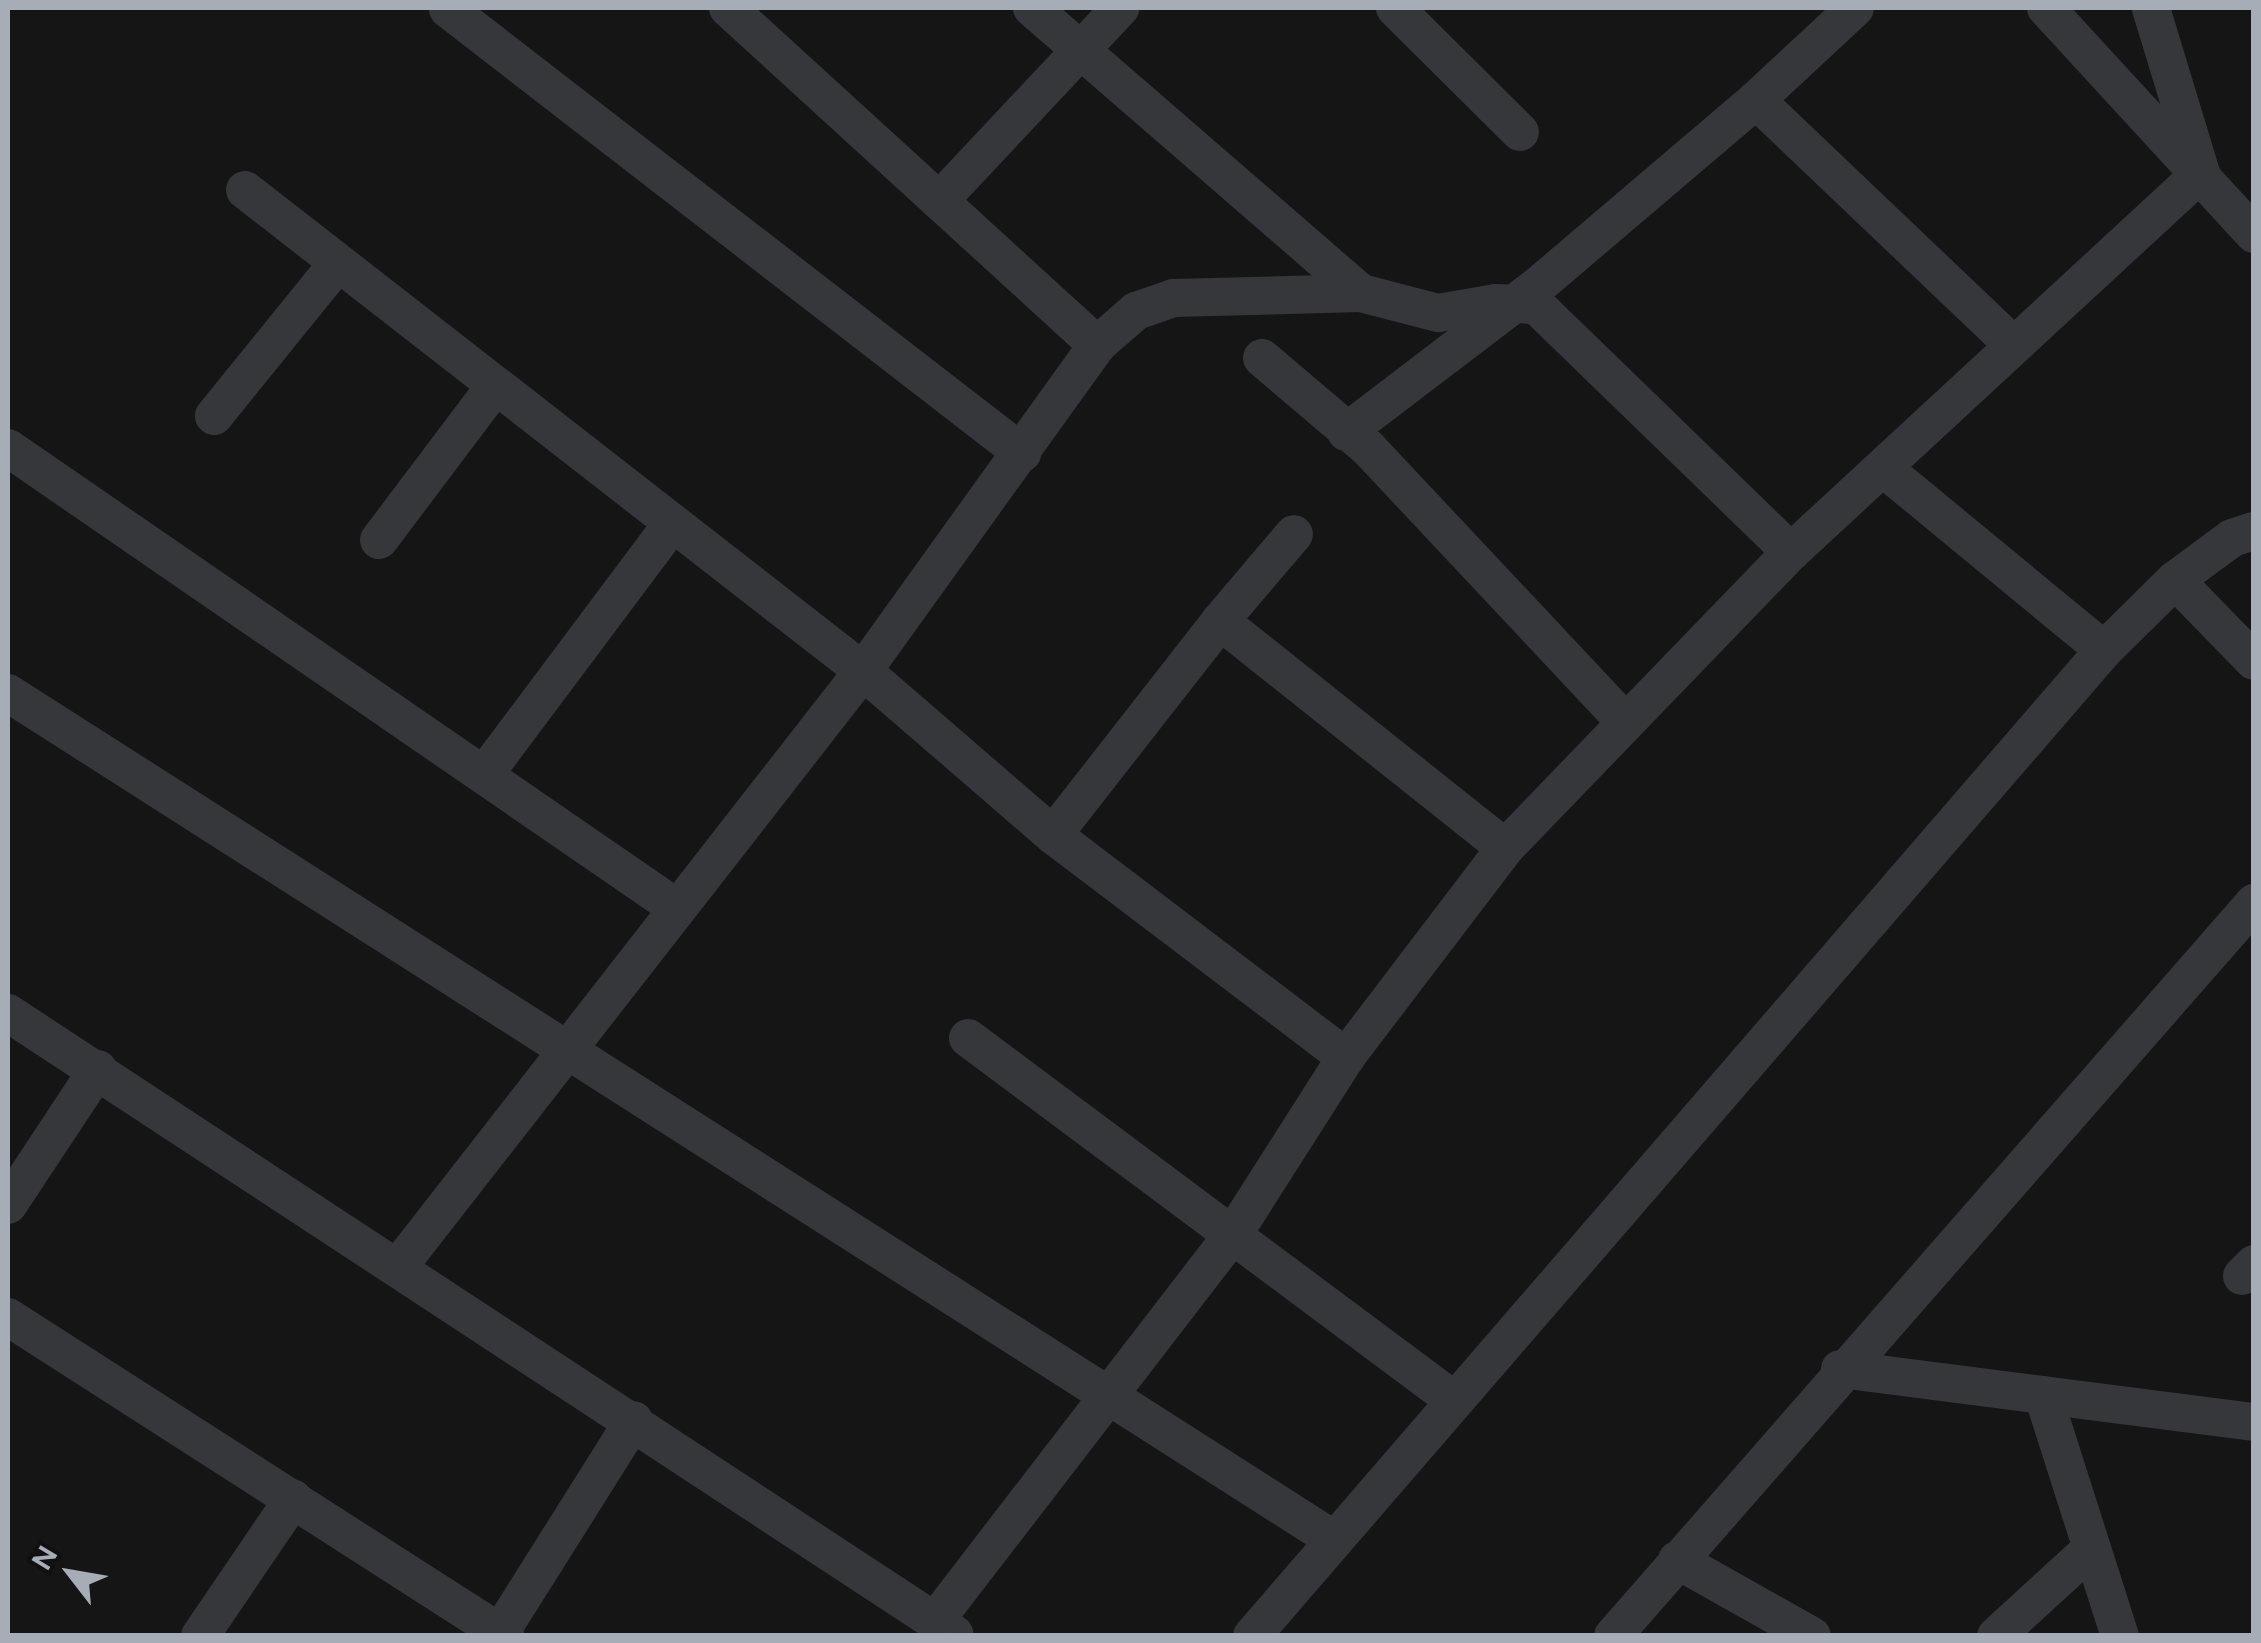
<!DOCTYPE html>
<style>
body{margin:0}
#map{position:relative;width:2261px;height:1643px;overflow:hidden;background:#151516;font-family:Figtree,sans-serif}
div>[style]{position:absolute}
.minor>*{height:38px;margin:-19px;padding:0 19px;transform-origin:19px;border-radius:19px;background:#36373b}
span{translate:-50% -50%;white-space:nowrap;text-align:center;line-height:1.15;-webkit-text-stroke:9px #101011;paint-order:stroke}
.frame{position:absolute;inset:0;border:10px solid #a7adb6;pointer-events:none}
.north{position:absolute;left:20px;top:1523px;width:100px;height:100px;-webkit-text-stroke:8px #101011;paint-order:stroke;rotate:301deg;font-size:28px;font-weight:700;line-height:40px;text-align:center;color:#a7adb6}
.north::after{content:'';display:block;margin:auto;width:35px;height:45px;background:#a7adb6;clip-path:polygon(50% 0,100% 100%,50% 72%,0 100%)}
</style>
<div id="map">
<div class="minor">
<div style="left:728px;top:8px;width:500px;rotate:42.4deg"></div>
<div style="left:1032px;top:8px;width:435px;rotate:40.9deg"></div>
<div style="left:1395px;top:8px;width:176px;rotate:44.8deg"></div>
<div style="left:2046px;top:8px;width:307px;rotate:47.4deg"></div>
<div style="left:448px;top:9px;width:726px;rotate:37.72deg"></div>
<div style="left:1756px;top:100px;width:352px;rotate:43.6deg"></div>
<div style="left:245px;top:190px;width:783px;rotate:37.89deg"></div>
<div style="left:863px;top:671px;width:251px;rotate:40.8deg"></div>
<div style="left:1053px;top:835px;width:368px;rotate:37.2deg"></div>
<div style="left:939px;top:201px;width:265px;rotate:-46.8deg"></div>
<div style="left:1262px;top:358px;width:139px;rotate:40.3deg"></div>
<div style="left:1368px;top:448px;width:373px;rotate:46.8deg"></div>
<div style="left:214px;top:416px;width:197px;rotate:-51deg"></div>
<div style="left:1346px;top:432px;width:236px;rotate:-37.3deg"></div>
<div style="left:1534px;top:289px;width:292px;rotate:-40.4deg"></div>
<div style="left:1756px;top:100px;width:135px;rotate:-42.9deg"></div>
<div style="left:8px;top:448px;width:808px;rotate:34.52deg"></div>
<div style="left:1883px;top:468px;width:286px;rotate:39.5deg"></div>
<div style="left:379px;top:540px;width:193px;rotate:-53deg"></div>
<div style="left:2175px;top:580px;width:113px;rotate:45.7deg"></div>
<div style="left:1220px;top:621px;width:114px;rotate:-49.6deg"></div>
<div style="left:8px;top:693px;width:1572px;rotate:32.56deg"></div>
<div style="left:484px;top:775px;width:314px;rotate:-53.2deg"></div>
<div style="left:1053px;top:835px;width:271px;rotate:-52deg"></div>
<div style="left:1220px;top:621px;width:364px;rotate:38.5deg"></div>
<div style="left:8px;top:1013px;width:1132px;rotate:33.28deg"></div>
<div style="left:968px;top:1038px;width:602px;rotate:36.7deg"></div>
<div style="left:8px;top:1205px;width:163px;rotate:-56.5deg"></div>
<div style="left:399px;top:1266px;width:755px;rotate:-52.05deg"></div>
<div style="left:863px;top:671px;width:401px;rotate:-54.3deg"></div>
<div style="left:1097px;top:345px;width:52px;rotate:-41.1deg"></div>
<div style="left:1136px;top:311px;width:39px;rotate:-19deg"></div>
<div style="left:1173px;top:298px;width:188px;rotate:-1.5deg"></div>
<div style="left:1361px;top:293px;width:80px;rotate:14.6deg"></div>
<div style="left:1438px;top:313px;width:59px;rotate:-9.8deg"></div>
<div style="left:1496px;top:303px;width:40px;rotate:2.9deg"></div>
<div style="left:1536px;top:305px;width:355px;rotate:44.1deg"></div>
<div style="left:2242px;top:1276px;width:17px;rotate:-45deg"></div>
<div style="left:8px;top:1317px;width:591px;rotate:32.69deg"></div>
<div style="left:1840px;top:1369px;width:417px;rotate:7.3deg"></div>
<div style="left:2043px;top:1395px;width:253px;rotate:72.3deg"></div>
<div style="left:1677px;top:1560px;width:155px;rotate:29.4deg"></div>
<div style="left:935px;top:1621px;width:490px;rotate:-52.4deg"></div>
<div style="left:1234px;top:1233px;width:209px;rotate:-57.5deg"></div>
<div style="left:1346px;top:1057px;width:263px;rotate:-52.7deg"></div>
<div style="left:1505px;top:848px;width:412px;rotate:-46deg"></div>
<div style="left:1791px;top:552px;width:558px;rotate:-42.75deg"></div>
<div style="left:2201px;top:173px;width:172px;rotate:-106.9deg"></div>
<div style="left:200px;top:1636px;width:166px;rotate:-55.8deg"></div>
<div style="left:498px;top:1636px;width:255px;rotate:-57.8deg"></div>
<div style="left:1252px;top:1636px;width:1303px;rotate:-49.17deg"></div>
<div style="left:2104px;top:650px;width:100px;rotate:-44.6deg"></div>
<div style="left:2175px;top:580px;width:71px;rotate:-36.4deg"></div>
<div style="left:2232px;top:538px;width:23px;rotate:-18deg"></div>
<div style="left:1613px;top:1636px;width:974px;rotate:-48.83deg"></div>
<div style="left:1996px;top:1636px;width:130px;rotate:-42.5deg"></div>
</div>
<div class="frame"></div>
<div class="north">N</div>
</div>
